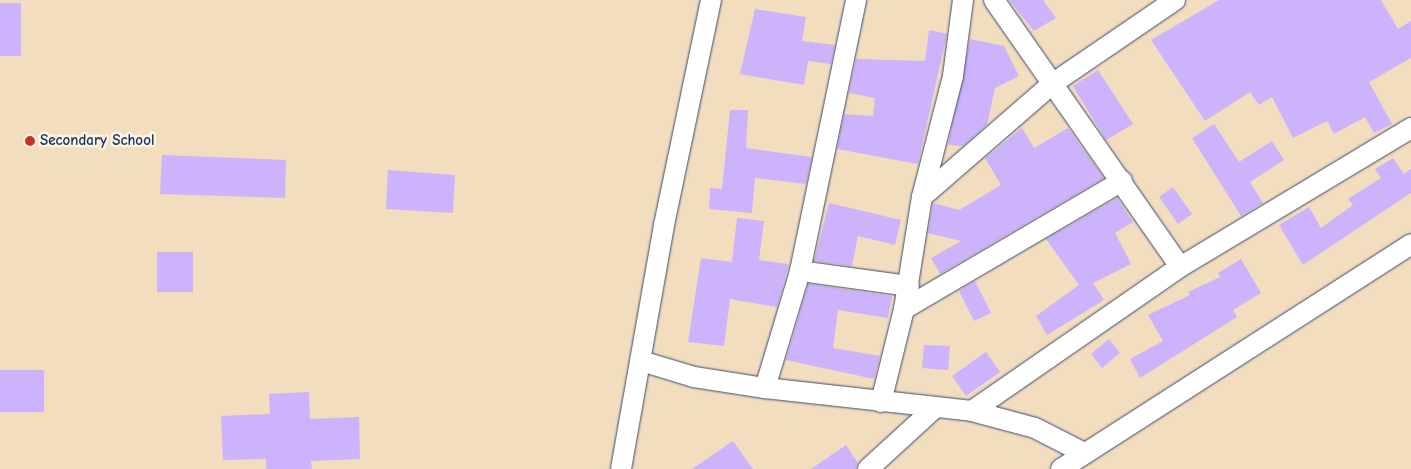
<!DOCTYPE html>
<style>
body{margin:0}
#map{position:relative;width:1411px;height:469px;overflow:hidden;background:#f2ddbf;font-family:"Comic Neue",sans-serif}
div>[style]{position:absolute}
.building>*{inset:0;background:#ccb3fc}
.roads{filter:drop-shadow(0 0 1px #3b496d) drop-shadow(0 0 1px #3b496d)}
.minor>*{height:20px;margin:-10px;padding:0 10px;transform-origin:10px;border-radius:10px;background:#fff}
.dots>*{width:14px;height:14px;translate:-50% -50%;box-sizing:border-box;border:2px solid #fcf5e5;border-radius:50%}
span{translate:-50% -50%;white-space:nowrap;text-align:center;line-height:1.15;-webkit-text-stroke:5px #fcf5e5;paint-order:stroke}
.poi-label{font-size:15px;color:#1b2f5e;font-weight:700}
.left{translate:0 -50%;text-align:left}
</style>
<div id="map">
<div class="building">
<div style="clip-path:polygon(1009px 0,1043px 0,1056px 18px,1034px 31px)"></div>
<div style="clip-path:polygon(1219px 0,1381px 0,1398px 29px,1411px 21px,1411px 58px,1369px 82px,1392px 124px,1374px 133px,1365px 117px,1334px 134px,1327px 121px,1293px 138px,1272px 97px,1259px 105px,1250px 92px,1205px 121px,1151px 40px)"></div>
<div style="clip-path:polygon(0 3px,21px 3px,21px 56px,0 56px)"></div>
<div style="clip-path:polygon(755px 9px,806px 17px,802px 41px,835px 45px,831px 64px,808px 61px,804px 85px,740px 74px)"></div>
<div style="clip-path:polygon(929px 30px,947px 34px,918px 164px,837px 149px,844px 114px,873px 116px,875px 98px,849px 93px,856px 59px,925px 61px)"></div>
<div style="clip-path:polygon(970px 39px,1004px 46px,1019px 76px,995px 88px,987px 125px,963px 146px,948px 145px)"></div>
<div style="clip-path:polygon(1098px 70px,1133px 124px,1106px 140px,1073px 86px)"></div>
<div style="clip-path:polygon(730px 110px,748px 110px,746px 148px,812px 157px,806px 184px,755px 178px,752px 213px,709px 209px,710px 188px,722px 189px)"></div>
<div style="clip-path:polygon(1214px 124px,1239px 162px,1272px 141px,1284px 160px,1250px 182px,1263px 203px,1241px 216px,1192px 138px)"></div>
<div style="clip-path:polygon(1022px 128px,1034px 148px,1068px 128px,1104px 178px,940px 274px,931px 258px,961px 241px,928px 233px,933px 203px,959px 210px,1001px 185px,985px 158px)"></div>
<div style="clip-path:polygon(162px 155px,286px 160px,285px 198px,160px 194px)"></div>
<div style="clip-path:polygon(1393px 158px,1404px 174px,1411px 169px,1411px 193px,1303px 265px,1279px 225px,1309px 207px,1321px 228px,1353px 205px,1348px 199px,1381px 178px,1375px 169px)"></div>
<div style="clip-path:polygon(388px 170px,455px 175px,453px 213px,386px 209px)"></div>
<div style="clip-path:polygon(1173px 187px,1192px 214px,1178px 224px,1159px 197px)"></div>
<div style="clip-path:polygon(1117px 198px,1133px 222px,1115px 233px,1131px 264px,1093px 283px,1104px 300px,1047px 335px,1036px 316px,1079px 285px,1046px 239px)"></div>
<div style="clip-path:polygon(829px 203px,901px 220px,895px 245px,858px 236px,852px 266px,814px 261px)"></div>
<div style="clip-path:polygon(737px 218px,764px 221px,759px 260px,789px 264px,777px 307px,730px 299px,724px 346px,688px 342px,701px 258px,732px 262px)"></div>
<div style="clip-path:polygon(157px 252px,193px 252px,193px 292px,157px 292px)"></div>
<div style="clip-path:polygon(1241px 259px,1261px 293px,1233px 310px,1237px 317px,1140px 378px,1130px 359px,1163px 341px,1148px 315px,1190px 295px,1188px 292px,1220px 277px,1218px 273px)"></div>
<div style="clip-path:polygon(975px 281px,991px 313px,974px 321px,959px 291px)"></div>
<div style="clip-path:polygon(808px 284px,892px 296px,888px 318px,838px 310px,833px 348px,880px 356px,874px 379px,786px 360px)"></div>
<div style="clip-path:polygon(1109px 339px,1120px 353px,1102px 368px,1091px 354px)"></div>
<div style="clip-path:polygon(924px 345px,950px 346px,948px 370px,922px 368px)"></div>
<div style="clip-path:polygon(986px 352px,1000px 372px,966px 396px,952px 376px)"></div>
<div style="clip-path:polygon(0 370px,44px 370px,44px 412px,0 412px)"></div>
<div style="clip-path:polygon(309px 392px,310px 419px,359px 417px,360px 459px,311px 461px,312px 469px,266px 469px,266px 459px,223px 460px,221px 416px,270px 414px,269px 394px)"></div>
<div style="clip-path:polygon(733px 441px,753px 469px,692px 469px)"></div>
<div style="clip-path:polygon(846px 445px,858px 463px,856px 469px,811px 469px)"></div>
</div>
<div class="roads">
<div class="minor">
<div style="left:994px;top:0;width:325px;rotate:55.1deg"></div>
<div style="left:922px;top:197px;width:172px;rotate:-41deg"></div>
<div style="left:1052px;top:84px;width:149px;rotate:-34.3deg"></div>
<div style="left:800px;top:271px;width:110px;rotate:7.8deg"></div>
<div style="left:904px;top:309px;width:253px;rotate:-30.4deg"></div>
<div style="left:641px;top:361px;width:55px;rotate:16.8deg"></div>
<div style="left:694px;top:377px;width:72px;rotate:8.8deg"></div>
<div style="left:765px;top:388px;width:208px;rotate:6.3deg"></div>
<div style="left:972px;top:411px;width:253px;rotate:-34.7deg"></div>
<div style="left:1180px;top:267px;width:270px;rotate:-31deg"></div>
<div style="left:765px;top:388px;width:122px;rotate:-73.3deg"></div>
<div style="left:800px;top:271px;width:277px;rotate:-78.3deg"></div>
<div style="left:881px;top:402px;width:96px;rotate:-76.1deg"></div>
<div style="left:904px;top:309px;width:113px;rotate:-80.9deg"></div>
<div style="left:922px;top:197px;width:125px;rotate:-75.6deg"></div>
<div style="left:953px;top:76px;width:77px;rotate:-82.5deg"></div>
<div style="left:972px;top:411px;width:65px;rotate:15.1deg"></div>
<div style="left:1035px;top:428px;width:55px;rotate:27deg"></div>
<div style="left:621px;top:469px;width:248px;rotate:-80deg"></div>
<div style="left:664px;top:225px;width:230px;rotate:-78.2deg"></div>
<div style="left:868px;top:469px;width:92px;rotate:-42.4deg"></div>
<div style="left:1061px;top:469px;width:416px;rotate:-32.7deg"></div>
</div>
</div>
<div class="dots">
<div style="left:30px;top:141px;background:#c8321e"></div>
</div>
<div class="poi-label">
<span class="left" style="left:40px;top:141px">Secondary School</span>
</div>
</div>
